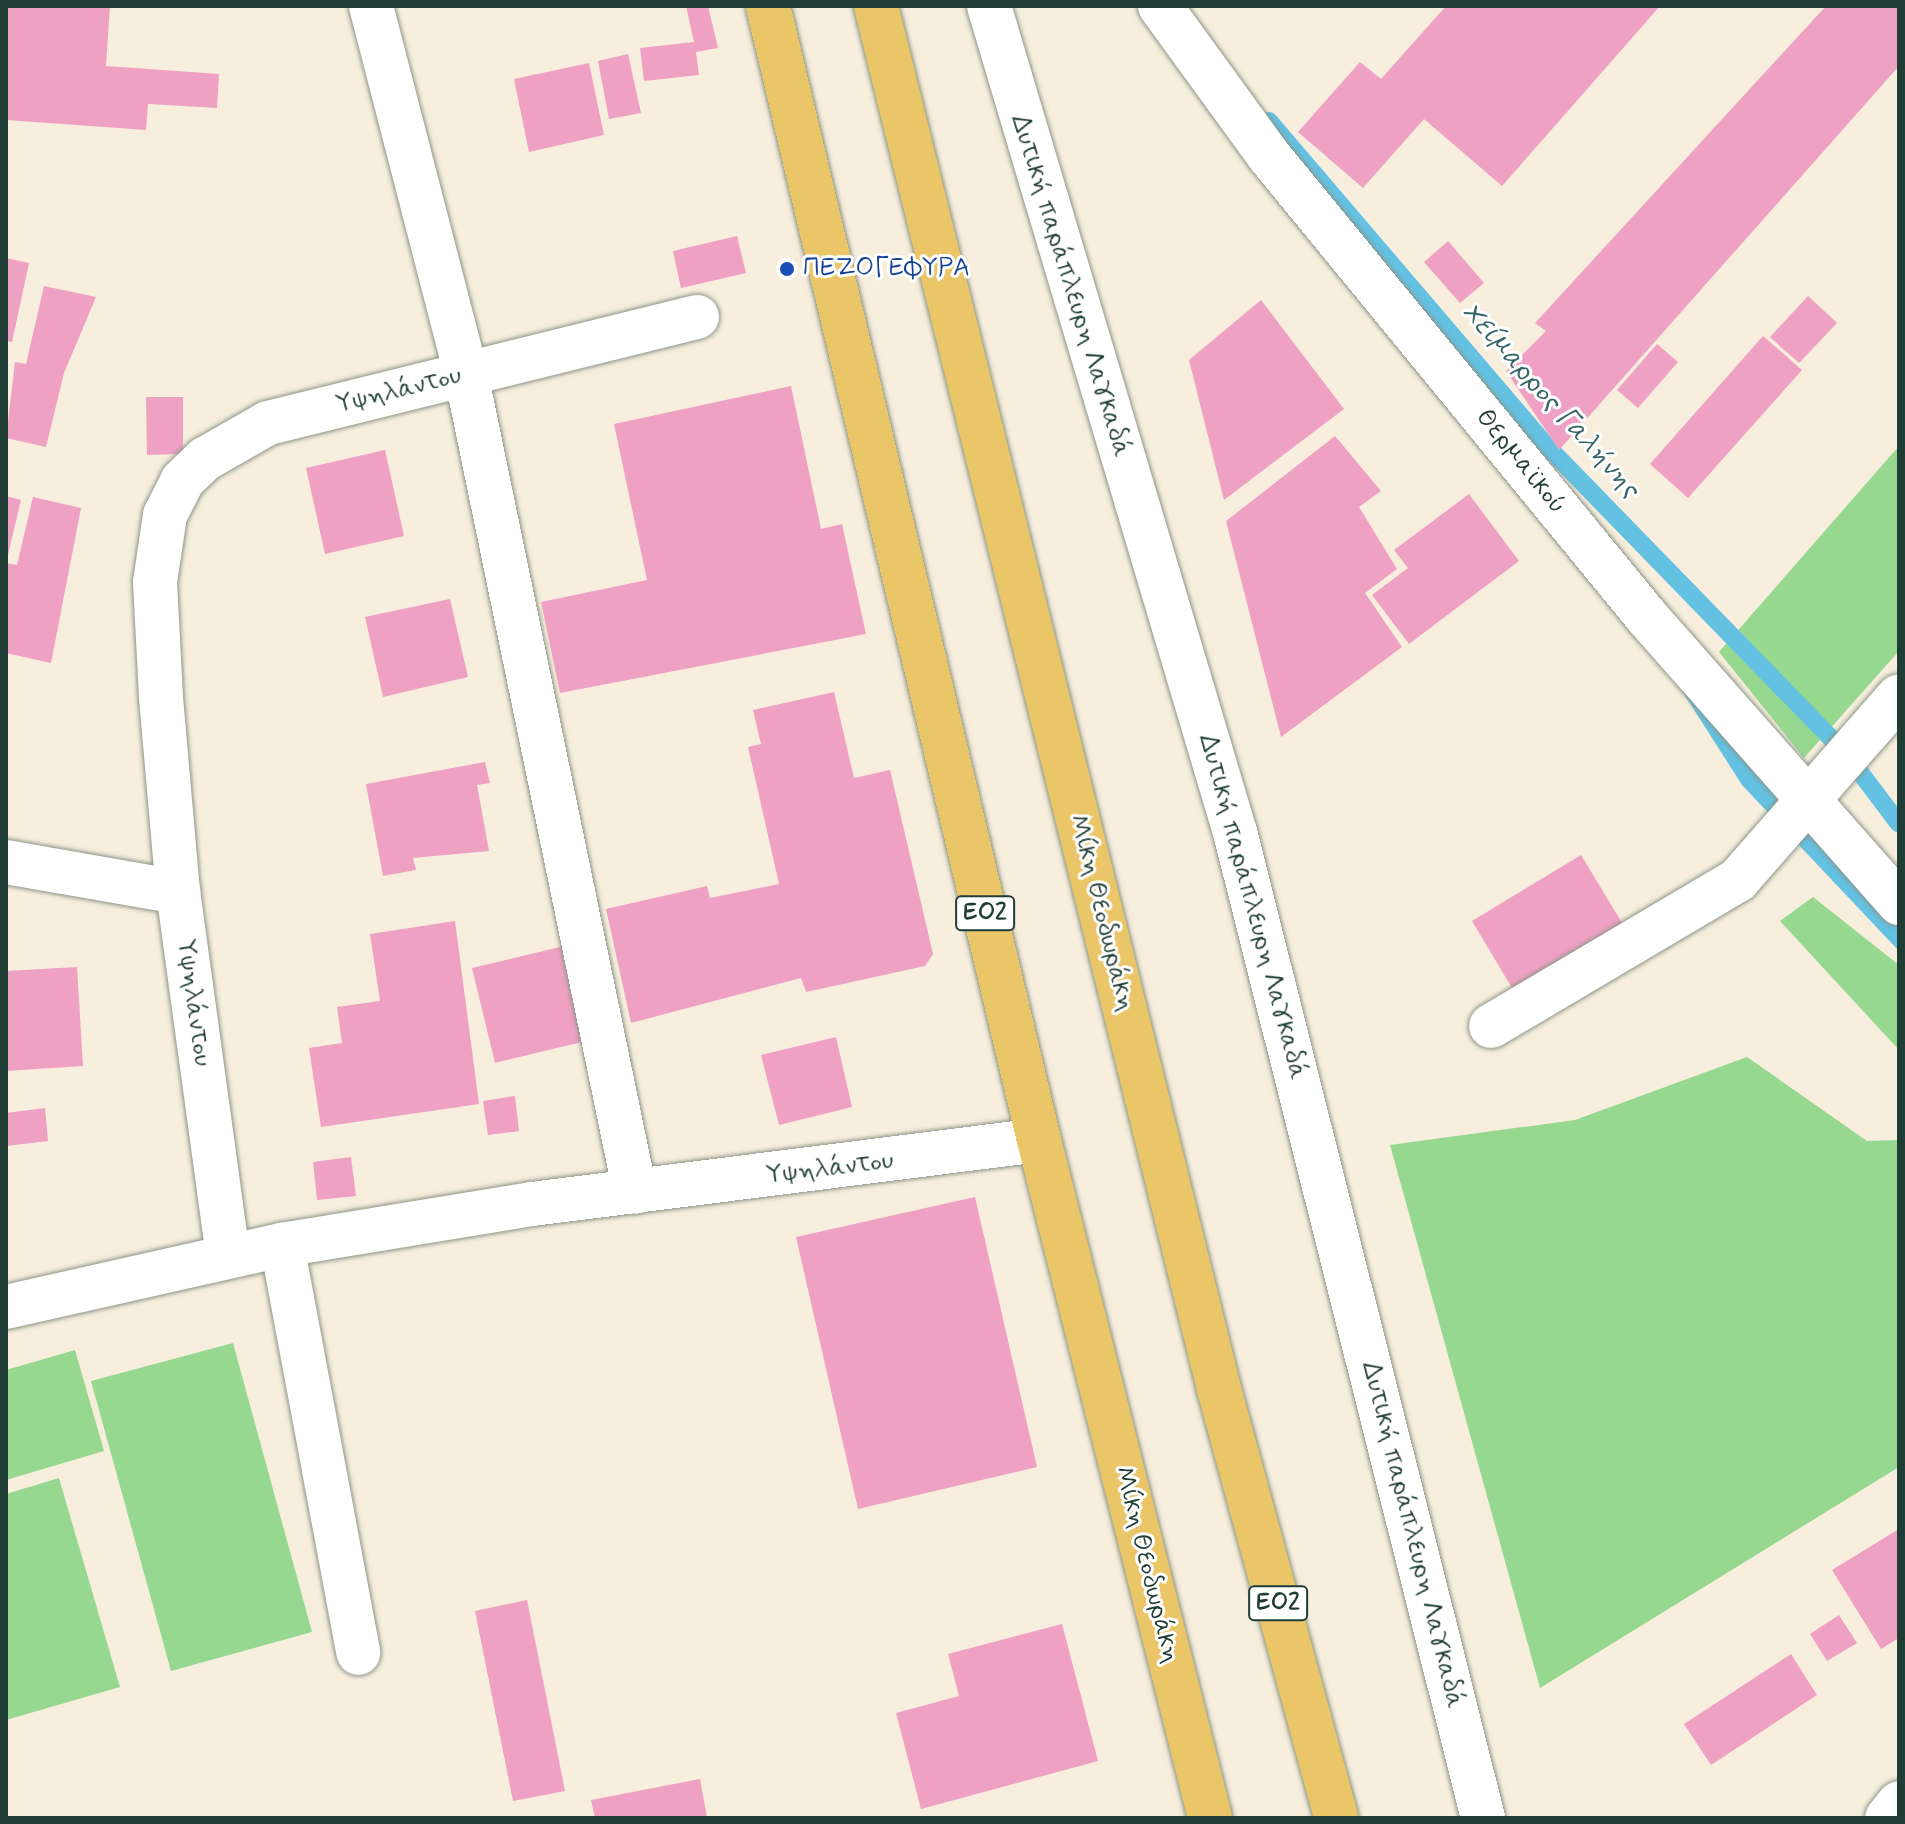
<!DOCTYPE html>
<meta charset="utf-8">
<style>
body{margin:0}
#map{position:relative;width:1905px;height:1824px;overflow:hidden;background:#f7eedd;font-family:Mynerve,sans-serif}
div>[style]{position:absolute}
.green>*{inset:0;background:#96d890}
.water>*{inset:0;background:#64c1e2}
.stream>*{height:18px;margin:-9px;padding:0 9px;transform-origin:9px;border-radius:9px;background:#64c1e2}
.building>*{inset:0;background:#efa1c3}
.roads{filter:drop-shadow(0 0 2px #8b9688) drop-shadow(0 0 2px #8b9688)}
.minor>*{height:44px;margin:-22px;padding:0 22px;transform-origin:22px;border-radius:22px;background:#fff}
.highway>*{height:44px;margin:-22px;padding:0 22px;transform-origin:22px;border-radius:22px;background:#ebc669}
.dots>*{width:22px;height:22px;translate:-50% -50%;box-sizing:border-box;border:4px solid #fff;border-radius:50%}
span{translate:-50% -50%;white-space:nowrap;text-align:center;line-height:1.15;-webkit-text-stroke:6px #fff;paint-order:stroke}
.shield-label span{padding:2px 6px;background:#fff;border:2px solid;border-radius:6px;-webkit-text-stroke-width:0}
.shield-label{font-size:24px;color:#1f3d34;font-weight:700}
.transit-label{font-size:26px;color:#164399}
.left{translate:0 -50%;text-align:left}
.street-label{font-size:26px;color:#1f3d34}
.water-label{font-size:28px;color:#346568;font-style:italic}
.frame{position:absolute;inset:0;border:8px solid #1f3d34;pointer-events:none}
</style>
<div id="map">
<div class="green">
<div style="clip-path:polygon(1899px 446px,1899px 651px,1804px 758px,1719px 652px)"></div>
<div style="clip-path:polygon(1813px 897px,1899px 965px,1899px 1050px,1780px 921px)"></div>
<div style="clip-path:polygon(1747px 1057px,1867px 1141px,1899px 1140px,1899px 1467px,1540px 1688px,1390px 1145px,1575px 1120px)"></div>
<div style="clip-path:polygon(233px 1343px,312px 1632px,171px 1671px,91px 1381px)"></div>
<div style="clip-path:polygon(75px 1350px,104px 1451px,6px 1480px,6px 1370px)"></div>
<div style="clip-path:polygon(59px 1478px,120px 1687px,6px 1720px,6px 1494px)"></div>
</div>
<div class="water">
<div style="clip-path:polygon(1640px 625px,1899px 906px,1899px 951px,1742px 785px)"></div>
</div>
<div class="stream">
<div style="left:1269px;top:121px;width:419px;rotate:49.5deg"></div>
<div style="left:1541px;top:440px;width:439px;rotate:45.8deg"></div>
<div style="left:1847px;top:755px;width:86px;rotate:53deg"></div>
</div>
<div class="building">
<div style="clip-path:polygon(6px 6px,110px 6px,106px 66px,219px 74px,217px 108px,148px 104px,146px 130px,6px 120px)"></div>
<div style="clip-path:polygon(686px 6px,708px 6px,718px 48px,696px 52px,699px 75px,644px 81px,640px 48px,694px 42px)"></div>
<div style="clip-path:polygon(1446px 6px,1660px 6px,1502px 186px,1424px 119px,1363px 188px,1298px 132px,1360px 62px,1381px 79px)"></div>
<div style="clip-path:polygon(1826px 6px,1899px 6px,1899px 66px,1559px 450px,1506px 371px,1546px 331px,1535px 323px)"></div>
<div style="clip-path:polygon(628px 54px,641px 113px,609px 119px,598px 61px)"></div>
<div style="clip-path:polygon(589px 63px,604px 135px,529px 152px,514px 79px)"></div>
<div style="clip-path:polygon(737px 236px,746px 273px,681px 288px,673px 251px)"></div>
<div style="clip-path:polygon(1448px 241px,1484px 283px,1460px 303px,1424px 262px)"></div>
<div style="clip-path:polygon(6px 258px,29px 263px,12px 342px,6px 341px)"></div>
<div style="clip-path:polygon(44px 286px,96px 297px,64px 373px,46px 447px,6px 438px,15px 362px,26px 364px)"></div>
<div style="clip-path:polygon(1808px 296px,1837px 323px,1799px 363px,1770px 337px)"></div>
<div style="clip-path:polygon(1261px 300px,1344px 409px,1224px 500px,1189px 360px)"></div>
<div style="clip-path:polygon(1763px 336px,1802px 370px,1688px 498px,1650px 464px)"></div>
<div style="clip-path:polygon(1657px 344px,1678px 362px,1638px 408px,1617px 390px)"></div>
<div style="clip-path:polygon(791px 386px,821px 529px,842px 524px,866px 634px,560px 693px,541px 602px,647px 580px,614px 424px)"></div>
<div style="clip-path:polygon(146px 397px,183px 397px,183px 454px,147px 455px)"></div>
<div style="clip-path:polygon(1335px 436px,1381px 491px,1359px 507px,1397px 569px,1365px 593px,1402px 647px,1281px 737px,1226px 521px)"></div>
<div style="clip-path:polygon(385px 450px,404px 536px,325px 554px,306px 468px)"></div>
<div style="clip-path:polygon(1469px 494px,1519px 561px,1409px 644px,1372px 595px,1408px 568px,1394px 550px)"></div>
<div style="clip-path:polygon(6px 496px,21px 500px,7px 559px,6px 559px)"></div>
<div style="clip-path:polygon(33px 497px,81px 508px,51px 663px,6px 653px,6px 563px,17px 565px)"></div>
<div style="clip-path:polygon(450px 599px,468px 677px,383px 697px,365px 617px)"></div>
<div style="clip-path:polygon(834px 692px,854px 778px,890px 770px,933px 954px,925px 966px,806px 992px,801px 978px,631px 1023px,606px 909px,707px 886px,710px 898px,779px 884px,748px 747px,761px 744px,753px 710px)"></div>
<div style="clip-path:polygon(485px 762px,490px 783px,477px 785px,489px 851px,413px 858px,416px 870px,383px 876px,366px 784px)"></div>
<div style="clip-path:polygon(1581px 855px,1627px 931px,1518px 998px,1472px 921px)"></div>
<div style="clip-path:polygon(455px 921px,479px 1104px,321px 1127px,309px 1048px,342px 1043px,337px 1007px,380px 1001px,370px 934px)"></div>
<div style="clip-path:polygon(568px 945px,590px 1040px,495px 1063px,472px 968px)"></div>
<div style="clip-path:polygon(77px 967px,83px 1066px,6px 1071px,6px 971px)"></div>
<div style="clip-path:polygon(836px 1037px,852px 1107px,779px 1125px,761px 1055px)"></div>
<div style="clip-path:polygon(515px 1096px,519px 1131px,488px 1135px,483px 1101px)"></div>
<div style="clip-path:polygon(45px 1108px,48px 1141px,6px 1146px,6px 1113px)"></div>
<div style="clip-path:polygon(351px 1157px,356px 1196px,317px 1200px,313px 1162px)"></div>
<div style="clip-path:polygon(975px 1197px,1037px 1467px,858px 1509px,796px 1237px)"></div>
<div style="clip-path:polygon(1899px 1529px,1899px 1638px,1881px 1649px,1832px 1570px)"></div>
<div style="clip-path:polygon(527px 1600px,565px 1791px,513px 1801px,475px 1611px)"></div>
<div style="clip-path:polygon(1839px 1615px,1857px 1643px,1827px 1661px,1810px 1634px)"></div>
<div style="clip-path:polygon(1062px 1624px,1098px 1761px,921px 1809px,896px 1713px,959px 1696px,948px 1654px)"></div>
<div style="clip-path:polygon(1791px 1654px,1817px 1695px,1711px 1765px,1684px 1724px)"></div>
<div style="clip-path:polygon(700px 1779px,707px 1818px,595px 1818px,591px 1800px)"></div>
</div>
<div class="roads">
<div class="minor">
<div style="left:371px;top:6px;width:380px;rotate:75.5deg"></div>
<div style="left:466px;top:374px;width:835px;rotate:78.33deg"></div>
<div style="left:989px;top:6px;width:862px;rotate:73.42deg"></div>
<div style="left:1235px;top:832px;width:1017px;rotate:75.88deg"></div>
<div style="left:1160px;top:6px;width:185px;rotate:54deg"></div>
<div style="left:1269px;top:156px;width:595px;rotate:50.66deg"></div>
<div style="left:1646px;top:616px;width:383px;rotate:48.6deg"></div>
<div style="left:6px;top:862px;width:175px;rotate:9.9deg"></div>
<div style="left:1491px;top:1026px;width:287px;rotate:-30.6deg"></div>
<div style="left:1738px;top:880px;width:244px;rotate:-48.8deg"></div>
<div style="left:282px;top:1245px;width:415px;rotate:79.4deg"></div>
<div style="left:228px;top:1256px;width:367px;rotate:-97.8deg"></div>
<div style="left:178px;top:892px;width:196px;rotate:-95deg"></div>
<div style="left:161px;top:697px;width:115px;rotate:-93deg"></div>
<div style="left:155px;top:582px;width:68px;rotate:-81.5deg"></div>
<div style="left:165px;top:515px;width:38px;rotate:-63deg"></div>
<div style="left:182px;top:481px;width:32px;rotate:-44deg"></div>
<div style="left:205px;top:459px;width:73px;rotate:-29.7deg"></div>
<div style="left:268px;top:423px;width:442px;rotate:-13.9deg"></div>
<div style="left:6px;top:1307px;width:283px;rotate:-12.7deg"></div>
<div style="left:282px;top:1245px;width:253px;rotate:-9.3deg"></div>
<div style="left:532px;top:1204px;width:511px;rotate:-7.19deg"></div>
<div style="left:1887px;top:1818px;width:19px;rotate:-51deg"></div>
</div>
<div class="highway">
<div style="left:768px;top:6px;width:1166px;rotate:76.56deg"></div>
<div style="left:1039px;top:1140px;width:699px;rotate:75.84deg"></div>
<div style="left:876px;top:6px;width:1425px;rotate:76.07deg"></div>
<div style="left:1219px;top:1389px;width:445px;rotate:74.7deg"></div>
</div>
</div>
<div class="dots">
<div style="left:787px;top:269px;background:#1a4fb4"></div>
</div>
<div class="shield-label">
<span style="left:985px;top:913px">ΕΟ2</span>
<span style="left:1278px;top:1603px">ΕΟ2</span>
</div>
<div class="transit-label">
<span class="left" style="left:803px;top:269px">ΠΕΖΟΓΕΦΥΡΑ</span>
</div>
<div class="street-label">
<span style="left:1070px;top:286px;rotate:73deg">Δυτική παράπλευρη Λαγκαδά</span>
<span style="left:399px;top:391px;rotate:-14deg">Υψηλάντου</span>
<span style="left:1520px;top:462px;rotate:51deg">Θερμαϊκού</span>
<span style="left:1252px;top:907px;rotate:75deg">Δυτική παράπλευρη Λαγκαδά</span>
<span style="left:1101px;top:913px;rotate:76deg">Μίκη Θεοδωράκη</span>
<span style="left:193px;top:1003px;rotate:82deg">Υψηλάντου</span>
<span style="left:830px;top:1169px;rotate:-7deg">Υψηλάντου</span>
<span style="left:1412px;top:1535px;rotate:76deg">Δυτική παράπλευρη Λαγκαδά</span>
<span style="left:1146px;top:1565px;rotate:76deg">Μίκη Θεοδωράκη</span>
</div>
<div class="water-label">
<span style="left:1550px;top:401px;rotate:48deg">Χείμαρρος Γαλήνης</span>
</div>
<div class="frame"></div>
</div>
